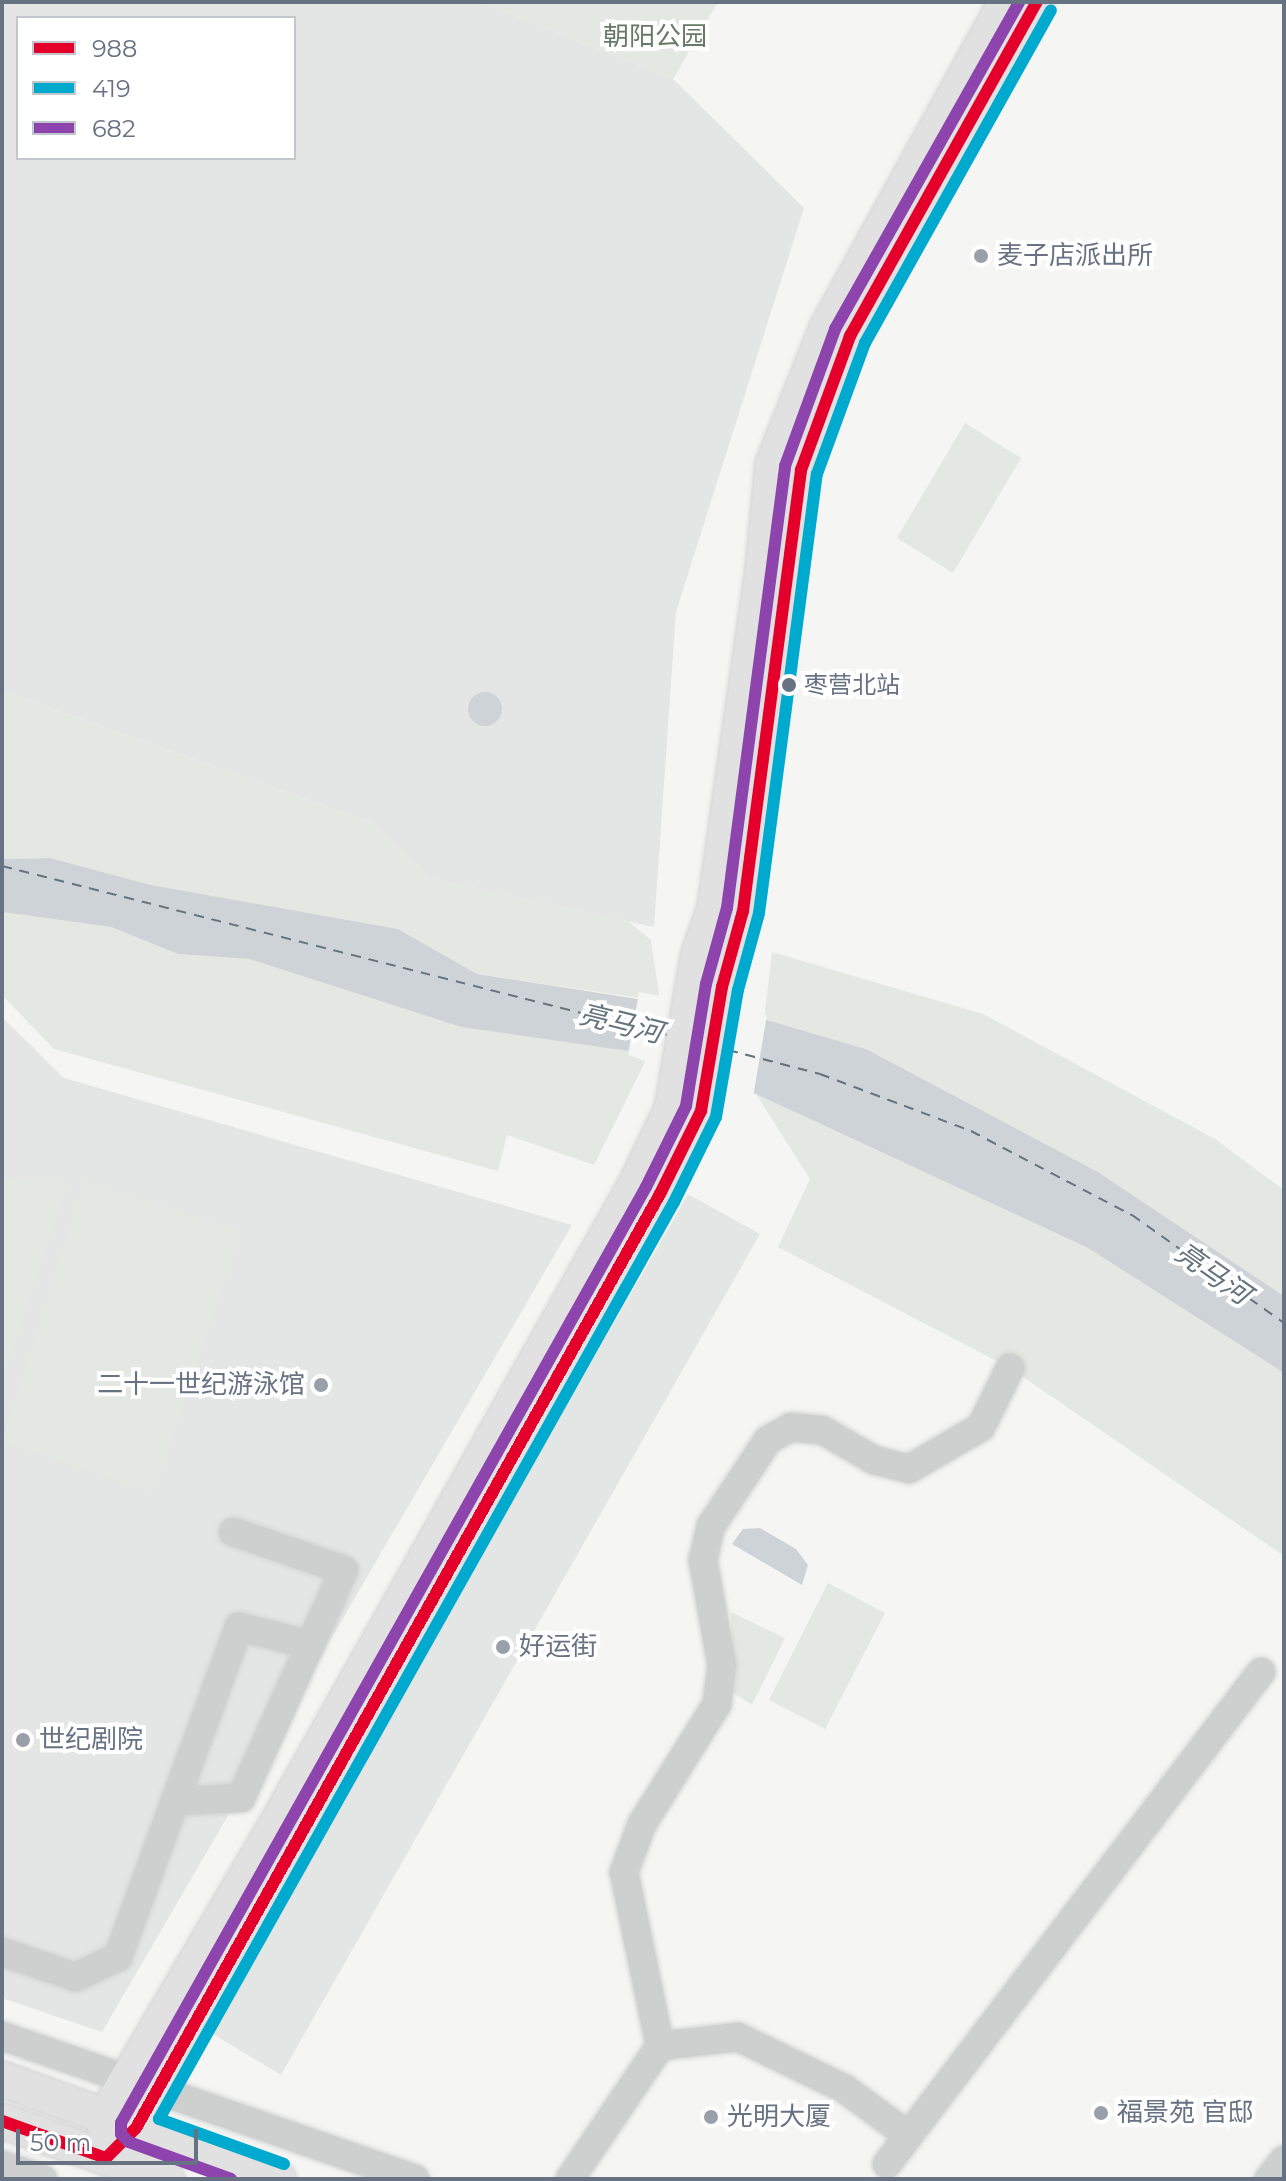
<!DOCTYPE html>
<meta charset="utf-8">
<style>
body{margin:0}
#map{position:relative;width:1286px;height:2181px;overflow:hidden;background:#f5f5f4;font-family:Montserrat,"Noto Sans SC",sans-serif}
div>[style]{position:absolute}
.built>*{inset:0;background:#e4e5e5}
.green>*{inset:0;background:#e4e8e2}
.water>*{inset:0;background:#cdd3d7}
.round{border-radius:50%}
.pier>*{inset:0;background:#f5f5f4}
.ferry>*{height:2px;margin-top:-1px;transform-origin:0;background:repeating-linear-gradient(90deg,#63747f 0 10px,transparent 0 18px)}
.roads{filter:drop-shadow(0 0 2px #d1d2d2) drop-shadow(0 0 2px #d1d2d2)}
.minor>*{height:28px;margin:-14px;padding:0 14px;transform-origin:14px;border-radius:14px;background:#cecfcf}
.major>*{height:34px;margin:-17px;padding:0 17px;transform-origin:17px;border-radius:17px;background:#e1e1e2}
.bus-1>*{height:12px;margin:-6px;padding:0 6px;transform-origin:6px;border-radius:6px;background:#e4002b}
.bus-2>*{height:12px;margin:-6px;padding:0 6px;transform-origin:6px;border-radius:6px;background:#00a9ce}
.bus-3>*{height:12px;margin:-6px;padding:0 6px;transform-origin:6px;border-radius:6px;background:#8e44ad}
.dots>*{width:22px;height:22px;translate:-50% -50%;box-sizing:border-box;border:4px solid #fff;border-radius:50%}
span{translate:-50% -50%;white-space:nowrap;text-align:center;line-height:1.15;-webkit-text-stroke:8px #fff;paint-order:stroke}
.bus-label{font-size:24px;color:#677382}
.left{translate:0 -50%;text-align:left}
.park-label{font-size:26px;color:#677a65}
.poi-label{font-size:26px;color:#677382}
.right{translate:-100% -50%;text-align:right}
.water-label{font-size:28px;color:#63747f;font-style:italic}
.frame{position:absolute;inset:0;border:4px solid #677382;pointer-events:none}
.legend{position:absolute;left:16px;top:16px;width:280px;height:144px;box-sizing:border-box;background:#fff;border:2px solid #c2c7cd;margin:0;padding:10px 14px;list-style:none;font-size:24px;color:#677382}
.legend li{display:flex;align-items:center;gap:16px;height:40px}
.legend b{width:40px;border:2px solid #c2c7cd}
.scale{position:absolute;left:16px;top:2129px;width:182px;height:36px;box-sizing:border-box;border:4px solid #677382;border-top:0;padding-left:10px;font-size:24px;line-height:28px;white-space:nowrap;color:#677382;-webkit-text-stroke:6px #fff;paint-order:stroke}
</style>
<div id="map">
<div class="built">
<div style="clip-path:polygon(evenodd,2px 2px,480px 2px,673px 79px,804px 208px,676px 612px,654px 927px,430px 878px,373px 823px,2px 691px,2px 2px,18px 18px,294px 18px,294px 158px,18px 158px,18px 18px)"></div>
<div style="clip-path:polygon(2px 1017px,64px 1078px,572px 1225px,102px 2032px,2px 1998px)"></div>
<div style="clip-path:polygon(688px 1194px,760px 1234px,281px 2075px,208px 2031px)"></div>
</div>
<div class="green">
<div style="clip-path:polygon(480px 2px,718px 2px,673px 79px)"></div>
<div style="clip-path:polygon(965px 423px,1021px 458px,953px 573px,897px 538px)"></div>
<div style="clip-path:polygon(2px 691px,373px 823px,430px 878px,628px 921px,651px 940px,660px 1001px,477px 974px,398px 929px,151px 885px,50px 858px,2px 859px)"></div>
<div style="clip-path:polygon(2px 912px,111px 927px,178px 954px,249px 959px,461px 1027px,649px 1054px,594px 1165px,507px 1135px,498px 1171px,54px 1049px,2px 995px)"></div>
<div style="clip-path:polygon(772px 952px,983px 1014px,1215px 1139px,1284px 1190px,1284px 1296px,1098px 1172px,866px 1049px,764px 1019px)"></div>
<div style="clip-path:polygon(756px 1094px,1088px 1248px,1284px 1373px,1284px 1556px,1010px 1368px,778px 1247px,810px 1179px)"></div>
<div style="clip-path:polygon(2px 1176px,30px 1182px,69px 1181px,2px 1384px)"></div>
<div style="clip-path:polygon(84px 1180px,242px 1232px,153px 1494px,2px 1442px)"></div>
<div style="clip-path:polygon(828px 1583px,885px 1613px,825px 1729px,769px 1700px)"></div>
<div style="clip-path:polygon(731px 1612px,785px 1638px,752px 1705px,733px 1693px)"></div>
</div>
<div class="water">
<div class="round" style="left:468px;top:692px;width:34px;height:34px"></div>
<div style="clip-path:polygon(50px 858px,151px 885px,398px 929px,477px 974px,760px 1018px,866px 1049px,1098px 1172px,1284px 1296px,1284px 1373px,1088px 1248px,756px 1094px,649px 1054px,461px 1027px,249px 959px,178px 954px,111px 927px,2px 912px,2px 859px)"></div>
<div style="clip-path:polygon(760px 1528px,796px 1549px,808px 1565px,802px 1585px,732px 1544px,743px 1529px)"></div>
</div>
<div class="pier">
<div style="clip-path:polygon(639px 992px,767px 1015px,753px 1097px,628px 1055px)"></div>
</div>
<div class="ferry">
<div style="left:2px;top:866px;width:687px;rotate:14.24deg"></div>
<div style="left:728px;top:1050px;width:95px;rotate:14.6deg"></div>
<div style="left:820px;top:1074px;width:161px;rotate:20.7deg"></div>
<div style="left:971px;top:1131px;width:182px;rotate:27.6deg"></div>
<div style="left:1132px;top:1215px;width:186px;rotate:35.4deg"></div>
</div>
<div class="roads">
<div class="minor">
<div style="left:177px;top:1801px;width:64px;rotate:-2.7deg"></div>
<div style="left:241px;top:1798px;width:250px;rotate:-65.7deg"></div>
<div style="left:344px;top:1570px;width:117px;rotate:-161.1deg"></div>
<div style="left:2px;top:1952px;width:78px;rotate:18.7deg"></div>
<div style="left:76px;top:1977px;width:47px;rotate:-25.5deg"></div>
<div style="left:118px;top:1957px;width:351px;rotate:-69.9deg"></div>
<div style="left:239px;top:1627px;width:74px;rotate:14deg"></div>
<div style="left:2px;top:2036px;width:437px;rotate:19.1deg"></div>
<div style="left:660px;top:2046px;width:178px;rotate:-101.7deg"></div>
<div style="left:624px;top:1872px;width:51px;rotate:-69.4deg"></div>
<div style="left:642px;top:1824px;width:142px;rotate:-58deg"></div>
<div style="left:717px;top:1704px;width:38px;rotate:-83deg"></div>
<div style="left:722px;top:1666px;width:108px;rotate:-100.2deg"></div>
<div style="left:703px;top:1560px;width:35px;rotate:-77deg"></div>
<div style="left:711px;top:1526px;width:103px;rotate:-56.5deg"></div>
<div style="left:768px;top:1440px;width:26px;rotate:-29deg"></div>
<div style="left:791px;top:1427px;width:31px;rotate:6deg"></div>
<div style="left:822px;top:1430px;width:60px;rotate:30deg"></div>
<div style="left:874px;top:1460px;width:36px;rotate:14deg"></div>
<div style="left:909px;top:1469px;width:83px;rotate:-30.3deg"></div>
<div style="left:981px;top:1427px;width:66px;rotate:-63.8deg"></div>
<div style="left:887px;top:2164px;width:618px;rotate:-52.76deg"></div>
<div style="left:2px;top:2165px;width:43px;rotate:18.9deg"></div>
<div style="left:570px;top:2179px;width:161px;rotate:-55.9deg"></div>
<div style="left:660px;top:2046px;width:79px;rotate:-6.6deg"></div>
<div style="left:738px;top:2037px;width:119px;rotate:25.9deg"></div>
<div style="left:845px;top:2089px;width:79px;rotate:36.3deg"></div>
<div style="left:1269px;top:2179px;width:24px;rotate:-52deg"></div>
</div>
<div class="major">
<div style="left:2px;top:2079px;width:294px;rotate:19.9deg"></div>
<div style="left:2px;top:2121px;width:175px;rotate:19.4deg"></div>
<div style="left:106px;top:2158px;width:42px;rotate:-45deg"></div>
<div style="left:136px;top:2128px;width:1071px;rotate:-60.71deg"></div>
<div style="left:660px;top:1194px;width:93px;rotate:-63.7deg"></div>
<div style="left:701px;top:1111px;width:126px;rotate:-80.4deg"></div>
<div style="left:722px;top:987px;width:79px;rotate:-74.6deg"></div>
<div style="left:743px;top:911px;width:445px;rotate:-82.5deg"></div>
<div style="left:801px;top:470px;width:143px;rotate:-69.9deg"></div>
<div style="left:850px;top:336px;width:383px;rotate:-60.8deg"></div>
<div style="left:106px;top:2158px;width:41px;rotate:-91.4deg"></div>
<div style="left:105px;top:2117px;width:352px;rotate:-59.6deg"></div>
<div style="left:283px;top:1813px;width:721px;rotate:-60.7deg"></div>
<div style="left:636px;top:1184px;width:83px;rotate:-64.4deg"></div>
<div style="left:672px;top:1109px;width:154px;rotate:-80.3deg"></div>
<div style="left:698px;top:957px;width:53px;rotate:-71.2deg"></div>
<div style="left:715px;top:907px;width:341px;rotate:-81.9deg"></div>
<div style="left:763px;top:569px;width:105px;rotate:-84.6deg"></div>
<div style="left:773px;top:464px;width:146px;rotate:-68.3deg"></div>
<div style="left:827px;top:328px;width:372px;rotate:-61.2deg"></div>
</div>
</div>
<div class="bus-1">
<div style="left:2px;top:2121px;width:110px;rotate:19.6deg"></div>
<div style="left:106px;top:2158px;width:42px;rotate:-45deg"></div>
<div style="left:136px;top:2128px;width:1071px;rotate:-60.71deg"></div>
<div style="left:660px;top:1194px;width:93px;rotate:-63.7deg"></div>
<div style="left:701px;top:1111px;width:126px;rotate:-80.4deg"></div>
<div style="left:722px;top:987px;width:79px;rotate:-74.6deg"></div>
<div style="left:743px;top:911px;width:445px;rotate:-82.5deg"></div>
<div style="left:801px;top:470px;width:143px;rotate:-69.9deg"></div>
<div style="left:850px;top:336px;width:383px;rotate:-60.8deg"></div>
</div>
<div class="bus-2">
<div style="left:284px;top:2164px;width:133px;rotate:-160.2deg"></div>
<div style="left:159px;top:2119px;width:1052px;rotate:-60.68deg"></div>
<div style="left:674px;top:1202px;width:95px;rotate:-63.7deg"></div>
<div style="left:716px;top:1117px;width:129px;rotate:-80.2deg"></div>
<div style="left:738px;top:990px;width:80px;rotate:-74.7deg"></div>
<div style="left:759px;top:913px;width:443px;rotate:-82.5deg"></div>
<div style="left:817px;top:474px;width:140px;rotate:-69.9deg"></div>
<div style="left:865px;top:343px;width:381px;rotate:-60.8deg"></div>
</div>
<div class="bus-3">
<div style="left:231px;top:2179px;width:109px;rotate:-160.1deg"></div>
<div style="left:129px;top:2142px;width:11px;rotate:-135deg"></div>
<div style="left:121px;top:2134px;width:11px;rotate:-90deg"></div>
<div style="left:121px;top:2123px;width:1073px;rotate:-60.71deg"></div>
<div style="left:646px;top:1187px;width:90px;rotate:-63.7deg"></div>
<div style="left:686px;top:1106px;width:124px;rotate:-80.7deg"></div>
<div style="left:706px;top:984px;width:79px;rotate:-74.6deg"></div>
<div style="left:727px;top:908px;width:446px;rotate:-82.5deg"></div>
<div style="left:785px;top:466px;width:146px;rotate:-69.9deg"></div>
<div style="left:835px;top:329px;width:375px;rotate:-60.6deg"></div>
</div>
<div class="dots">
<div style="left:981px;top:256px;background:#99a0aa"></div>
<div style="left:789px;top:685px;background:#677382"></div>
<div style="left:321px;top:1385px;background:#99a0aa"></div>
<div style="left:503px;top:1647px;background:#99a0aa"></div>
<div style="left:23px;top:1740px;background:#99a0aa"></div>
<div style="left:1101px;top:2113px;background:#99a0aa"></div>
<div style="left:711px;top:2117px;background:#99a0aa"></div>
</div>
<div class="bus-label">
<span class="left" style="left:804px;top:685px">枣营北站</span>
</div>
<div class="park-label">
<span style="left:655px;top:37px">朝阳公园</span>
</div>
<div class="poi-label">
<span class="left" style="left:997px;top:256px">麦子店派出所</span>
<span class="right" style="left:305px;top:1385px">二十一世纪游泳馆</span>
<span class="left" style="left:519px;top:1647px">好运街</span>
<span class="left" style="left:39px;top:1740px">世纪剧院</span>
<span class="left" style="left:1117px;top:2113px">福景苑 官邸</span>
<span class="left" style="left:727px;top:2117px">光明大厦</span>
</div>
<div class="water-label">
<span style="left:621px;top:1023px;rotate:14deg">亮马河</span>
<span style="left:1213px;top:1273px;rotate:35deg">亮马河</span>
</div>
<div class="frame"></div>
<ul class="legend">
<li><b style="height:10px;background:#e4002b"></b>988</li>
<li><b style="height:10px;background:#00a9ce"></b>419</li>
<li><b style="height:10px;background:#8e44ad"></b>682</li>
</ul>
<div class="scale">50 m</div>
</div>
